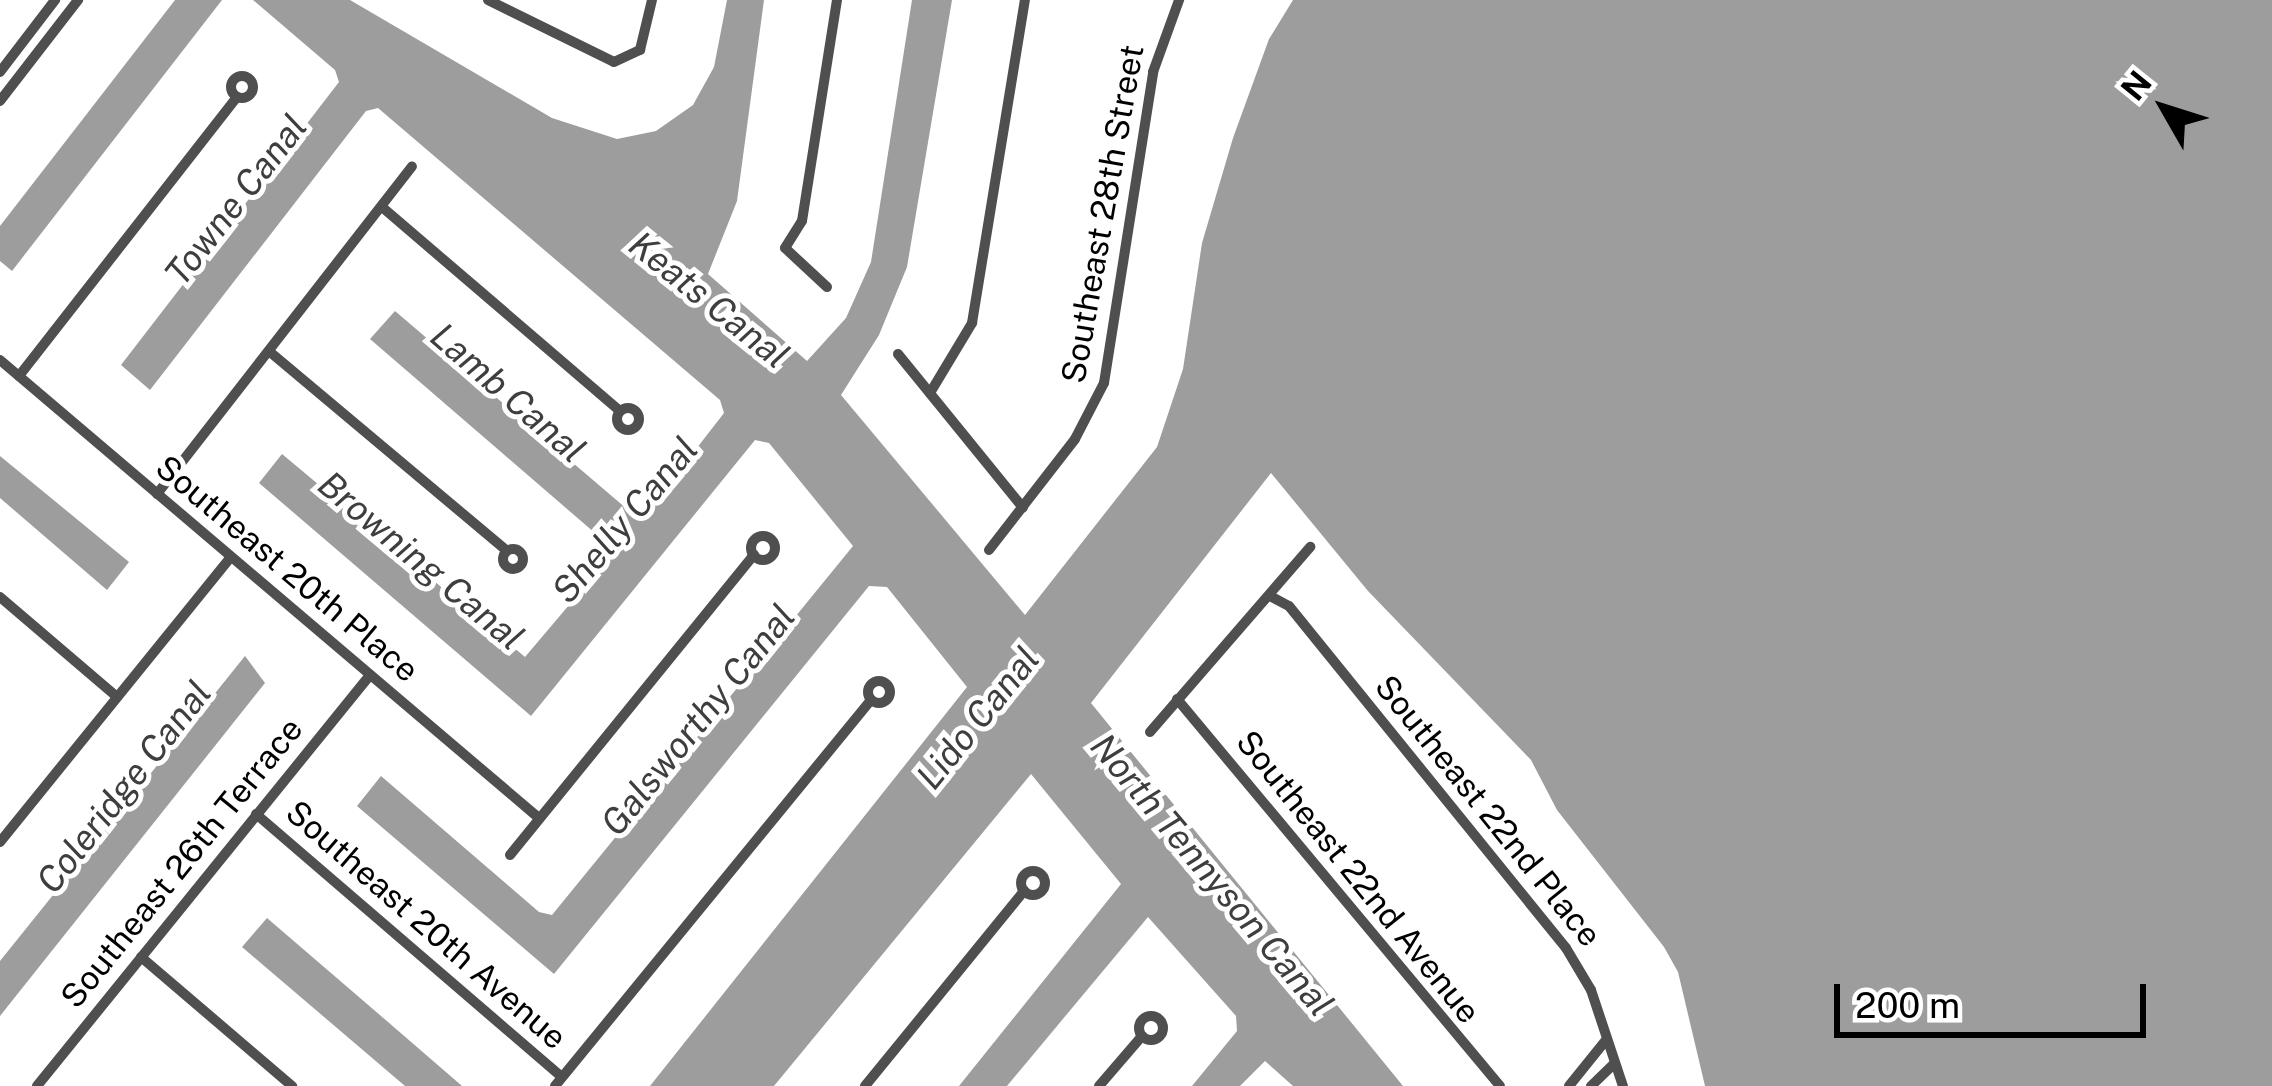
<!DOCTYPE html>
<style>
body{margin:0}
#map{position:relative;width:2272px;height:1086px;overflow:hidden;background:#fff;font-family:"Public Sans",sans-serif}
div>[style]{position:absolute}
.water>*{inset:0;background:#9d9d9d}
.minor>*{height:10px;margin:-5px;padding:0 5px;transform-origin:5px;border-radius:5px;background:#4f4f4f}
.minor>.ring{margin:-5px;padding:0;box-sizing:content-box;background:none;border:10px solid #4f4f4f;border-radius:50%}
span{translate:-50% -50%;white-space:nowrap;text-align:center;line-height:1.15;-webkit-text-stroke:10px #fff;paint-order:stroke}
.street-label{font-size:33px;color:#000}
.water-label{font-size:36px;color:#3e3e3e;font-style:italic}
.north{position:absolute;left:2104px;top:48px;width:120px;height:120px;-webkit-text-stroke:9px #fff;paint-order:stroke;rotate:309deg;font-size:33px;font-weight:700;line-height:48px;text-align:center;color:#000}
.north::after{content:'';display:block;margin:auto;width:42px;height:54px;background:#000;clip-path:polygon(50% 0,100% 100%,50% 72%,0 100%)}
.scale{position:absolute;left:1834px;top:984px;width:312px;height:54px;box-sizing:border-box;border:6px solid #000;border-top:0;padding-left:15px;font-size:36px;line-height:42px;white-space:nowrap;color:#000;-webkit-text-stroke:9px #fff;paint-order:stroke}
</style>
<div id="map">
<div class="water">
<div style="clip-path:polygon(175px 0,222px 0,12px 271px,0 261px,0 226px)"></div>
<div style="clip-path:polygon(253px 0,350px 0,552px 118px,617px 139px,656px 131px,693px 105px,714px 67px,727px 0,764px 0,737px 201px,708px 274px,807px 361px,846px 318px,871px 262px,912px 0,952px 0,907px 267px,879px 335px,841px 395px,1025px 615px,1157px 447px,1183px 369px,1202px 243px,1233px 138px,1269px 39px,1293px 0,2272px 0,2272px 1086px,1705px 1086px,1678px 972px,1664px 947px,1557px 810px,1531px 760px,1368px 591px,1271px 473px,1091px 703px,1403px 1086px,1293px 1086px,1265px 1061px,1240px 1086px,1192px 1086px,1237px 1031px,1236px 1016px,1148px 917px,1007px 1086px,959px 1086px,1121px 884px,1031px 774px,774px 1086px,650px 1086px,967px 687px,887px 587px,869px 586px,554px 974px,357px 806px,381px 776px,539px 912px,552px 915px,853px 546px,769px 443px,755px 440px,531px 716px,259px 483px,282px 454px,525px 657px,608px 559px,610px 546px,370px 339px,395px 311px,634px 515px,648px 511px,724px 413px,720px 400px,378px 108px,366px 111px,150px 390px,121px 365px,339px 82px,335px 70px)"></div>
<div style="clip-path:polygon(0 456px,129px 562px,107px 590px,0 498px)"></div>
<div style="clip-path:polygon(245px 656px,265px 683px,0 1016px,0 961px)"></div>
<div style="clip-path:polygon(267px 918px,388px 1022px,462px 1086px,405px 1086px,242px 947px)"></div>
</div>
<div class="minor">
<div style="left:488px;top:0;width:140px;rotate:26.2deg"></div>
<div style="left:614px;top:62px;width:29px;rotate:-25deg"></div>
<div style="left:640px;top:50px;width:51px;rotate:-76.5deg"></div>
<div style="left:0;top:72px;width:91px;rotate:-52.6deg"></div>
<div class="ring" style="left:231px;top:76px;width:12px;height:12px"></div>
<div style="left:0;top:101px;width:128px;rotate:-52.3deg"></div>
<div style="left:382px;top:207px;width:313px;rotate:40.6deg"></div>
<div style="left:827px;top:287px;width:57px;rotate:-137.1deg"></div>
<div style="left:785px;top:248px;width:32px;rotate:-58deg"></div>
<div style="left:802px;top:221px;width:224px;rotate:-81deg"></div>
<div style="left:270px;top:352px;width:309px;rotate:40deg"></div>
<div style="left:898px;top:354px;width:198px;rotate:50.9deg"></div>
<div style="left:0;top:360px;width:707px;rotate:40.36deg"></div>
<div style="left:19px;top:376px;width:354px;rotate:-52deg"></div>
<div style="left:930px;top:393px;width:82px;rotate:-59deg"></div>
<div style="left:972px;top:323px;width:327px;rotate:-80.7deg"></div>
<div class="ring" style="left:617px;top:408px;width:12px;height:12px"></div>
<div style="left:157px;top:494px;width:415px;rotate:-52.1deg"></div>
<div class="ring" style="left:751px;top:536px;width:14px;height:14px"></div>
<div class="ring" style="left:503px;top:549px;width:10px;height:10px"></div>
<div style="left:989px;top:550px;width:140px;rotate:-52.2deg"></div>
<div style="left:1075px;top:439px;width:63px;rotate:-62.6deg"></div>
<div style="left:1104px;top:383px;width:315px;rotate:-81deg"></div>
<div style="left:1153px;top:72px;width:77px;rotate:-70.1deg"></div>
<div style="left:1270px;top:596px;width:21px;rotate:28deg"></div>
<div style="left:1289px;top:606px;width:440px;rotate:51deg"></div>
<div style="left:1566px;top:948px;width:49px;rotate:59.2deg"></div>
<div style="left:1591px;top:990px;width:101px;rotate:71.6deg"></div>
<div style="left:0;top:597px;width:154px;rotate:40.5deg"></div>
<div class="ring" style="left:868px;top:681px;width:12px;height:12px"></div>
<div style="left:1177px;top:699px;width:504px;rotate:50.15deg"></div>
<div style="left:1150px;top:732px;width:245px;rotate:-49.1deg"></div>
<div style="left:256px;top:814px;width:403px;rotate:40.7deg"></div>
<div style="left:0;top:842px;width:367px;rotate:-51deg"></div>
<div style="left:510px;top:855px;width:387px;rotate:-50.9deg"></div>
<div class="ring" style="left:1021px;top:871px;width:14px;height:14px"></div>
<div style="left:141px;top:957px;width:199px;rotate:40.5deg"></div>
<div class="ring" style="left:1139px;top:1016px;width:14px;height:14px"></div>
<div style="left:37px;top:1086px;width:529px;rotate:-50.98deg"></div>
<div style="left:555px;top:1086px;width:499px;rotate:-50.7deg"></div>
<div style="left:865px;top:1086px;width:252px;rotate:-50.8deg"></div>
<div style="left:1099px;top:1086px;width:66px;rotate:-49.3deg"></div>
<div style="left:1569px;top:1086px;width:59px;rotate:-51.2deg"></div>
<div style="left:1591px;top:1086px;width:33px;rotate:-44deg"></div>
</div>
<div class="street-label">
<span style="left:1103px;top:214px;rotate:-80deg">Southeast 28th Street</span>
<span style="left:287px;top:569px;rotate:40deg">Southeast 20th Place</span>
<span style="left:1488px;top:811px;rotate:51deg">Southeast 22nd Place</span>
<span style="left:182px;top:863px;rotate:-51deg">Southeast 26th Terrace</span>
<span style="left:1358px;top:877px;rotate:51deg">Southeast 22nd Avenue</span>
<span style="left:426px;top:925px;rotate:41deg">Southeast 20th Avenue</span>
</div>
<div class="water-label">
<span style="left:236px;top:200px;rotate:-52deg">Towne Canal</span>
<span style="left:709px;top:300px;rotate:39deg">Keats Canal</span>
<span style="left:508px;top:393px;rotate:41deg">Lamb Canal</span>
<span style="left:625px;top:520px;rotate:-50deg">Shelly Canal</span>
<span style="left:421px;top:561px;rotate:40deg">Browning Canal</span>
<span style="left:978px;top:718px;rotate:-51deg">Lido Canal</span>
<span style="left:698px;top:720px;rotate:-51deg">Galsworthy Canal</span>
<span style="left:124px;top:787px;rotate:-52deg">Coleridge Canal</span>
<span style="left:1212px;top:875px;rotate:50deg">North Tennyson Canal</span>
</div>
<div class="north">N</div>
<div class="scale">200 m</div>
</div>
